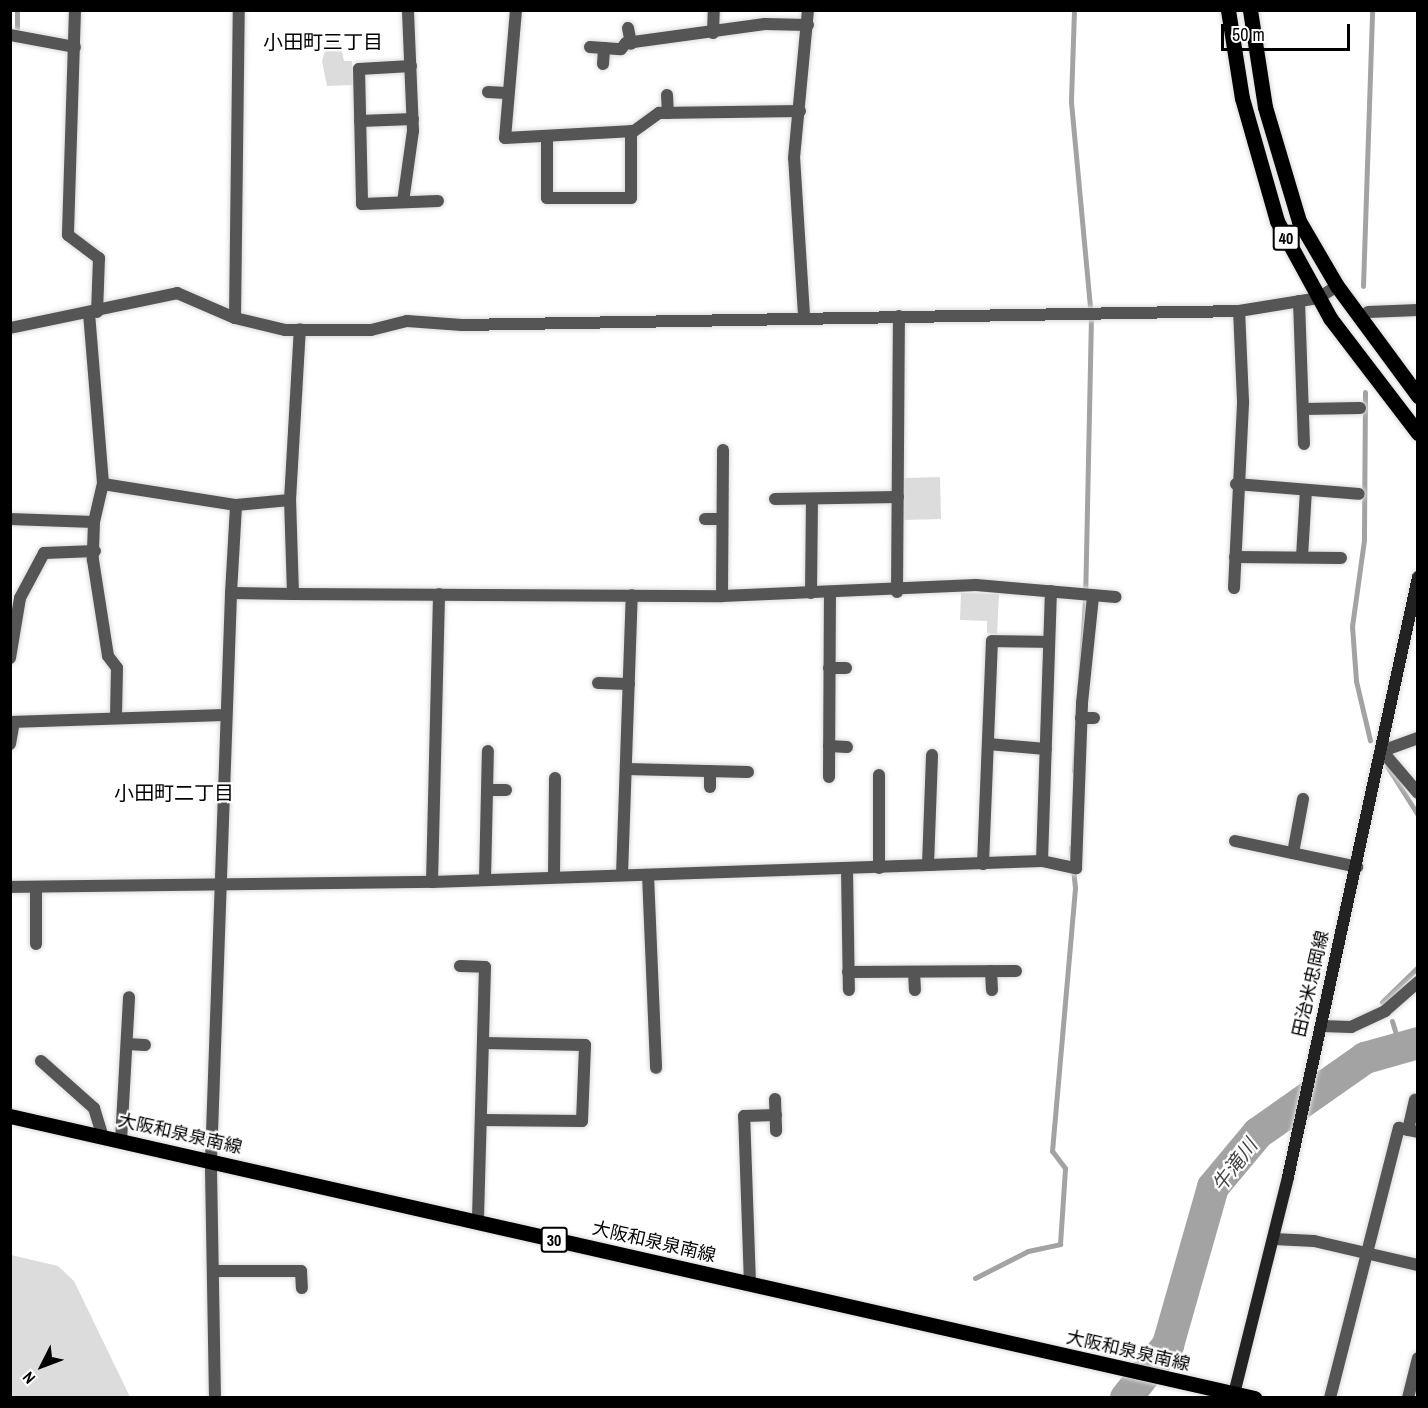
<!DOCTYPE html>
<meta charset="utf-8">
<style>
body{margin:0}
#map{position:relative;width:1428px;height:1408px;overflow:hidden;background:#fff;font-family:"Archivo Narrow","Noto Sans JP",sans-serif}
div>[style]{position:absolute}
.green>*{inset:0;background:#dcdcdc}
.stream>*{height:5px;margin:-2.5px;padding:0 2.5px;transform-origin:2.5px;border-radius:2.5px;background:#a3a3a3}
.river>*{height:32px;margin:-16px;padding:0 16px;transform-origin:16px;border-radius:16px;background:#a3a3a3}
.roads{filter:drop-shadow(0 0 2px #dbdbdb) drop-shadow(0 0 2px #dbdbdb)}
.minor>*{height:12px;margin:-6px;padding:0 6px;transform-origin:6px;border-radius:6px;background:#555}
.secondary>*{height:12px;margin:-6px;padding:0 6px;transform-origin:6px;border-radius:6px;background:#222}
.primary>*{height:15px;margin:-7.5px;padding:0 7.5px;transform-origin:7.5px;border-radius:7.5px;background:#000}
span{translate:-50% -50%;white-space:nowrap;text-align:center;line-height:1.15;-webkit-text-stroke:4.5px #fff;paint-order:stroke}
.shield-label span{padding:2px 4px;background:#fff;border:2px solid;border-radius:4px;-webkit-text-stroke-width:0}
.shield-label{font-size:16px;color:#000;font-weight:700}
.street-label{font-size:18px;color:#000}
.neighbourhood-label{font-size:20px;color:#000}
.water-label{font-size:20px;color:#444;font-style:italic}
.frame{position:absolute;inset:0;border:12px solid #000;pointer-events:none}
.north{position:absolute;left:12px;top:1336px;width:60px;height:60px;-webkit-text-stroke:4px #fff;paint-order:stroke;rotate:228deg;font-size:16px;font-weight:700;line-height:24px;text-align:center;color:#000}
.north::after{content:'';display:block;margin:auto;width:21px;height:27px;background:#000;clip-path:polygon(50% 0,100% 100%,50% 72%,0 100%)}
.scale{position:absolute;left:1221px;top:24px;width:129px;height:27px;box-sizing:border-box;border:3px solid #000;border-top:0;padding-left:8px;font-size:18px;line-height:21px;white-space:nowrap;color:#000;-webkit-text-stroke:4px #fff;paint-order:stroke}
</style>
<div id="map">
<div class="green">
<div style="clip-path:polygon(329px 37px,339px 37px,344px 61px,352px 61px,353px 85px,327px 86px,322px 61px)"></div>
<div style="clip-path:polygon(940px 477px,941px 519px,904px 520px,904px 478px)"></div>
<div style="clip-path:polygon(961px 593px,999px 594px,997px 634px,987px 633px,987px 621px,960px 620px)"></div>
<div style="clip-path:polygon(11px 1255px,58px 1266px,74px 1281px,130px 1397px,11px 1397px)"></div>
</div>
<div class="stream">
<div style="left:17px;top:10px;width:18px;rotate:90deg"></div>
<div style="left:1074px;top:10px;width:92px;rotate:91.9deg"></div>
<div style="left:1071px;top:102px;width:205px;rotate:84.7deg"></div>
<div style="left:1363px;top:286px;width:276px;rotate:-88.1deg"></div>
<div style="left:1365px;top:392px;width:148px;rotate:90.4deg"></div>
<div style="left:1364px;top:540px;width:87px;rotate:97.9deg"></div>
<div style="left:1352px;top:626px;width:55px;rotate:85.8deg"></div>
<div style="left:1356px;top:681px;width:61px;rotate:76.7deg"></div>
<div style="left:1387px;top:766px;width:58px;rotate:57.7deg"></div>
<div style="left:1074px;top:771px;width:168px;rotate:-86.3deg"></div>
<div style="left:1085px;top:603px;width:285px;rotate:-88.8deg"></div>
<div style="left:1382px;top:1002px;width:50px;rotate:-44.2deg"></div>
<div style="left:1392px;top:1021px;width:28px;rotate:73deg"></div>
<div style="left:975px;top:1278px;width:59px;rotate:-27deg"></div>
<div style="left:1028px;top:1251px;width:33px;rotate:-12deg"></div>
<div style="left:1060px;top:1244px;width:76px;rotate:-86.2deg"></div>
<div style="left:1065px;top:1168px;width:21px;rotate:-127deg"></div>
<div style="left:1052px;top:1151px;width:264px;rotate:-85deg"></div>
<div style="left:1075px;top:888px;width:41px;rotate:-95.6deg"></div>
</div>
<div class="river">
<div style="left:1126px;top:1398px;width:68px;rotate:-51.6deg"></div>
<div style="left:1168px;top:1345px;width:164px;rotate:-74.1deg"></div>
<div style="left:1213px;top:1187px;width:70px;rotate:-50.2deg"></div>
<div style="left:1258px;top:1133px;width:131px;rotate:-35deg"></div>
<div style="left:1365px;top:1058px;width:55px;rotate:-15.8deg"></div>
</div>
<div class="roads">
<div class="minor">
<div style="left:75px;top:10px;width:225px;rotate:91.8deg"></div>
<div style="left:68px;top:235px;width:39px;rotate:37deg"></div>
<div style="left:99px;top:258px;width:54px;rotate:92.1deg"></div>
<div style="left:516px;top:10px;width:128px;rotate:94.9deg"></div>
<div style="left:505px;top:138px;width:129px;rotate:-3.1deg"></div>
<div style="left:634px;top:131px;width:31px;rotate:-36deg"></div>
<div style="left:659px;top:113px;width:141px;rotate:-0.8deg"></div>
<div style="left:628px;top:28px;width:16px;rotate:79deg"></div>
<div style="left:713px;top:33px;width:23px;rotate:-88deg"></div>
<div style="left:10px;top:35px;width:66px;rotate:10.5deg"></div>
<div style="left:590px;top:47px;width:31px;rotate:4deg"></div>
<div style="left:621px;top:49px;width:8px;rotate:-50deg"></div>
<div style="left:626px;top:43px;width:140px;rotate:-7.8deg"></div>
<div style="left:765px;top:24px;width:43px;rotate:1.3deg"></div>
<div style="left:603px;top:64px;width:16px;rotate:-86deg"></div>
<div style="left:411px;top:66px;width:52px;rotate:176.7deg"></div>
<div style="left:359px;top:69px;width:135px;rotate:88.7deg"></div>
<div style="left:362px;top:204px;width:76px;rotate:-2.3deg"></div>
<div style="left:488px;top:92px;width:18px;rotate:3deg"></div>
<div style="left:667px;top:95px;width:18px;rotate:87deg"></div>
<div style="left:360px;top:121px;width:53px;rotate:-2.2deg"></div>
<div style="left:547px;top:136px;width:62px;rotate:90deg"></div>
<div style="left:547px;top:198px;width:84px"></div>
<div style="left:631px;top:198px;width:67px;rotate:-90deg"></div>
<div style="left:403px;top:202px;width:72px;rotate:-82deg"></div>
<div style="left:413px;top:131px;width:121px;rotate:-92.4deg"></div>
<div style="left:1299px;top:301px;width:143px;rotate:88deg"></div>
<div style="left:1368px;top:312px;width:50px;rotate:-2.3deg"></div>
<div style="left:89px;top:313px;width:172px;rotate:85.3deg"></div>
<div style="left:804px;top:315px;width:157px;rotate:-93.6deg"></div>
<div style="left:794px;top:158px;width:149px;rotate:-84.6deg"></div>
<div style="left:235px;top:318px;width:308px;rotate:-89.3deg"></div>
<div style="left:10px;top:328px;width:171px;rotate:-11.8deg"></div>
<div style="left:177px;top:293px;width:63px;rotate:23.3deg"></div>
<div style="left:235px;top:318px;width:51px;rotate:13.5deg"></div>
<div style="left:285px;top:330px;width:86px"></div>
<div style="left:371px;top:330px;width:37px;rotate:-14deg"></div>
<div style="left:407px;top:321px;width:55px;rotate:4.2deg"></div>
<div style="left:462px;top:325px;width:777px;rotate:-1.03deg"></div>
<div style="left:1239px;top:311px;width:80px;rotate:-9.3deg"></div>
<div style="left:1318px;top:298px;width:22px;rotate:-32deg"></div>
<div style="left:1304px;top:409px;width:56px;rotate:-1deg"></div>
<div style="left:1236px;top:484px;width:123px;rotate:4.6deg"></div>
<div style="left:775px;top:499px;width:123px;rotate:-0.9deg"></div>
<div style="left:10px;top:519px;width:84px;rotate:2deg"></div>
<div style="left:94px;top:522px;width:39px;rotate:-77deg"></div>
<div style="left:103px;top:484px;width:135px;rotate:9deg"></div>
<div style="left:236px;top:505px;width:54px;rotate:-5.3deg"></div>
<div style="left:705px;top:519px;width:17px"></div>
<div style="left:94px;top:522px;width:38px;rotate:92deg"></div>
<div style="left:93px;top:560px;width:97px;rotate:81.1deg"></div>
<div style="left:108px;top:656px;width:15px;rotate:53deg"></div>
<div style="left:117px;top:668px;width:49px;rotate:91.2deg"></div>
<div style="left:1235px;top:557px;width:106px;rotate:0.5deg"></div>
<div style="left:1302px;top:557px;width:67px;rotate:-86.6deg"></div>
<div style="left:1234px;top:588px;width:187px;rotate:-87.2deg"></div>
<div style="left:1243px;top:401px;width:90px;rotate:-92.5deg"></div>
<div style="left:897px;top:592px;width:276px;rotate:-89.6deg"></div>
<div style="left:231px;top:593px;width:88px;rotate:-86.7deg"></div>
<div style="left:811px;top:593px;width:94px;rotate:-89.4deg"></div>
<div style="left:293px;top:594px;width:429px;rotate:0.3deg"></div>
<div style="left:722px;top:596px;width:254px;rotate:-2.5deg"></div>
<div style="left:976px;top:585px;width:140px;rotate:4.9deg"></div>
<div style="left:722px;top:596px;width:146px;rotate:-89.6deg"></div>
<div style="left:10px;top:658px;width:61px;rotate:-80.5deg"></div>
<div style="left:20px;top:598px;width:51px;rotate:-61.9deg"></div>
<div style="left:44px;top:553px;width:51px;rotate:-2.2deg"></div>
<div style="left:829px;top:668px;width:17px"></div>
<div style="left:598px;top:683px;width:31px;rotate:2deg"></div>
<div style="left:1081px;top:718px;width:13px"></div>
<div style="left:10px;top:722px;width:214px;rotate:-1.9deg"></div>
<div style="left:1418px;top:738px;width:38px;rotate:160deg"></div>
<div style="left:1382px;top:751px;width:55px;rotate:49.4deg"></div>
<div style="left:10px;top:744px;width:22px;rotate:-80deg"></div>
<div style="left:988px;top:744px;width:58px;rotate:4.9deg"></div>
<div style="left:829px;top:746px;width:18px;rotate:3deg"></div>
<div style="left:626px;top:769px;width:122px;rotate:1.4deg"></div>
<div style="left:829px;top:777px;width:183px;rotate:-89.7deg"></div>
<div style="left:710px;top:787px;width:16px;rotate:-90deg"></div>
<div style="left:487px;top:790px;width:19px"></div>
<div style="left:1235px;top:841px;width:125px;rotate:12deg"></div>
<div style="left:1293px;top:853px;width:55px;rotate:-79.5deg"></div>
<div style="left:1042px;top:861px;width:270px;rotate:-88.1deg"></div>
<div style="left:983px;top:864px;width:223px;rotate:-87.7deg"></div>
<div style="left:992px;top:641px;width:57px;rotate:1deg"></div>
<div style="left:928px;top:865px;width:110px;rotate:-87.9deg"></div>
<div style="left:879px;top:868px;width:93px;rotate:-90deg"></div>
<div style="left:847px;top:869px;width:121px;rotate:89.1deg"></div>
<div style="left:622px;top:875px;width:280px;rotate:-88deg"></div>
<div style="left:648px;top:875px;width:193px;rotate:87.6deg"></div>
<div style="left:554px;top:876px;width:98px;rotate:-89.4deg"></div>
<div style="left:485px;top:879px;width:128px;rotate:-88.7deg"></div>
<div style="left:432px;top:882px;width:288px;rotate:-88.6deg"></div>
<div style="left:10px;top:887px;width:422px;rotate:-0.7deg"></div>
<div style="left:432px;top:882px;width:610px;rotate:-1.97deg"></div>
<div style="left:1042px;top:861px;width:35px;rotate:12deg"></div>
<div style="left:1076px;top:868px;width:165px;rotate:-87.9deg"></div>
<div style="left:1082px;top:703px;width:108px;rotate:-84.1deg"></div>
<div style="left:36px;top:944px;width:57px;rotate:-90deg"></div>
<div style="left:460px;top:966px;width:25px;rotate:2deg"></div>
<div style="left:485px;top:967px;width:255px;rotate:91.6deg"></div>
<div style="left:991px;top:971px;width:19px;rotate:87deg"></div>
<div style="left:848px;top:972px;width:168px;rotate:-0.3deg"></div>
<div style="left:914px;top:972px;width:18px;rotate:87deg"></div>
<div style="left:1321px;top:1026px;width:30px;rotate:2deg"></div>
<div style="left:1351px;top:1027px;width:38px;rotate:-25deg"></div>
<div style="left:1385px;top:1011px;width:44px;rotate:-41.3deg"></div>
<div style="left:127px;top:1044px;width:18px;rotate:3deg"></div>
<div style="left:41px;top:1061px;width:71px;rotate:41.6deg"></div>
<div style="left:94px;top:1108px;width:30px;rotate:73deg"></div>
<div style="left:775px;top:1099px;width:32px;rotate:88deg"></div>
<div style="left:482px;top:1120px;width:100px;rotate:0.6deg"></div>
<div style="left:582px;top:1121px;width:76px;rotate:-87.7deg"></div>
<div style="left:585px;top:1045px;width:102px;rotate:-178.9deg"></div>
<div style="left:1408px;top:1130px;width:31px;rotate:-77deg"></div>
<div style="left:121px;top:1141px;width:144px;rotate:-86.8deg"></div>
<div style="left:1274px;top:1239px;width:40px;rotate:2.9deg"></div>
<div style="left:1314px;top:1241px;width:107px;rotate:13deg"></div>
<div style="left:213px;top:1271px;width:88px"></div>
<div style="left:301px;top:1271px;width:17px;rotate:87deg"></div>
<div style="left:750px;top:1284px;width:168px;rotate:-92deg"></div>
<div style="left:744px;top:1116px;width:32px;rotate:-2deg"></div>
<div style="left:215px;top:1398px;width:237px;rotate:-91deg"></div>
<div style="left:211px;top:1161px;width:568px;rotate:-87.98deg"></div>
<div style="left:231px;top:593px;width:62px;rotate:0.9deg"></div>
<div style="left:293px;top:594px;width:94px;rotate:-91.8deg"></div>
<div style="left:290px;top:500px;width:171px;rotate:-86.7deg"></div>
<div style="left:1330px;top:1398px;width:279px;rotate:-75.7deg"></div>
<div style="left:1399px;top:1128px;width:19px;rotate:12deg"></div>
<div style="left:1408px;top:1398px;width:41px;rotate:-76deg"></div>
</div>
<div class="secondary">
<div style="left:1233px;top:1398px;width:228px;rotate:-76deg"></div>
<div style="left:1288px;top:1177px;width:614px;rotate:-77.77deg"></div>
</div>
<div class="primary">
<div style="left:1228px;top:10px;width:89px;rotate:81deg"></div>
<div style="left:1242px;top:98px;width:128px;rotate:74.1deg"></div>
<div style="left:1277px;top:221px;width:111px;rotate:61.3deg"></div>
<div style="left:1330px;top:318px;width:145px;rotate:52.6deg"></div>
<div style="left:1250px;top:10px;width:98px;rotate:81.2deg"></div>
<div style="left:1265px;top:107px;width:119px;rotate:73.4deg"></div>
<div style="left:1299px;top:221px;width:75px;rotate:59.7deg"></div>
<div style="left:1337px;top:286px;width:137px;rotate:53.6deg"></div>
<div style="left:10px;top:1116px;width:1276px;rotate:12.77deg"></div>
</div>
</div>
<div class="shield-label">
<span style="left:1286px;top:238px">40</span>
<span style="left:554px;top:1240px">30</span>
</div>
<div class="street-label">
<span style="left:1311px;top:984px;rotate:-77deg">田治米忠岡線</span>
<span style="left:180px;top:1134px;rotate:13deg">大阪和泉泉南線</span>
<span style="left:654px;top:1242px;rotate:13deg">大阪和泉泉南線</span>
<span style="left:1128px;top:1351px;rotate:13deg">大阪和泉泉南線</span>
</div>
<div class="neighbourhood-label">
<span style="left:323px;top:41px">小田町三丁目</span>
<span style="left:174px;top:792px">小田町二丁目</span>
</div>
<div class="water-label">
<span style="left:1234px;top:1165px;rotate:-53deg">牛滝川</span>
</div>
<div class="frame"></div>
<div class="north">N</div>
<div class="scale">50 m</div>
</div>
